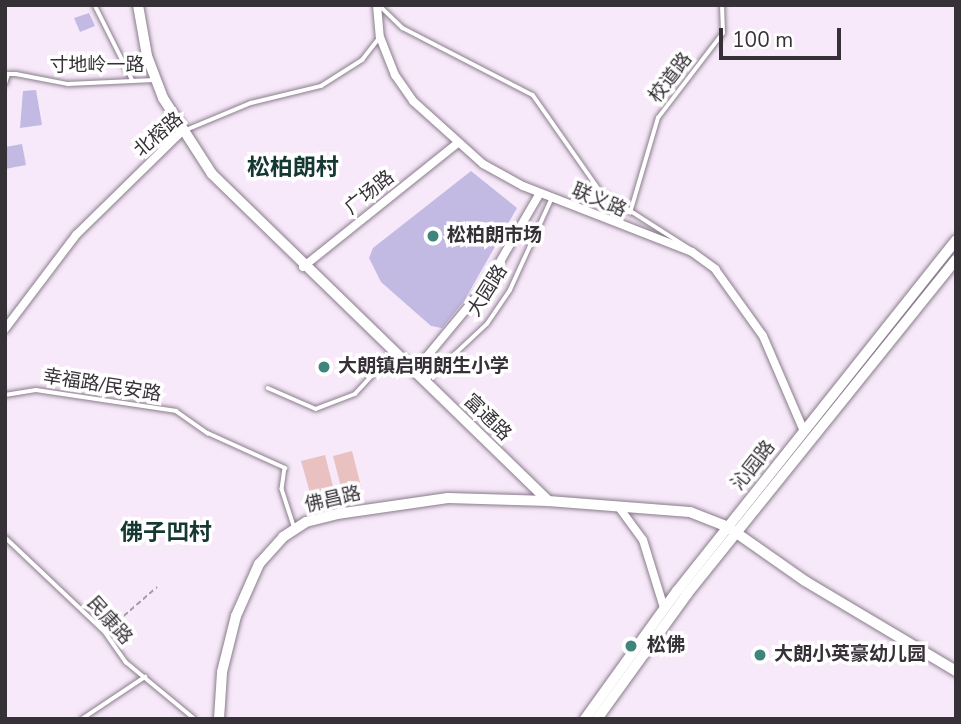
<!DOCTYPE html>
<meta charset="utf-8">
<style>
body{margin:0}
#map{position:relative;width:961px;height:724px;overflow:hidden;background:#f7e9f9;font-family:"Nunito Sans","Noto Sans SC",sans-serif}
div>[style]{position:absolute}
.green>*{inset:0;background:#eac1c1}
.building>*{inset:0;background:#c3bae4}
.path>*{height:2px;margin-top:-1px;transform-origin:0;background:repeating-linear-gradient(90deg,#a59ba6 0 5px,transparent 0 8.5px)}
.roads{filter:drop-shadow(0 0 2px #897c8b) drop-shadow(0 0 2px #897c8b)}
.lane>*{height:3.5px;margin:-1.75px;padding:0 1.75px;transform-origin:1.75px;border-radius:1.75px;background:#fff}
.street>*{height:8px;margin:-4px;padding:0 4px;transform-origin:4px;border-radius:4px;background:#fff}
.secondary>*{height:10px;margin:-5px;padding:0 5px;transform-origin:5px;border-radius:5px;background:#fff}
.dots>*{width:19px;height:19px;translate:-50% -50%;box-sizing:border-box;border:4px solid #fff;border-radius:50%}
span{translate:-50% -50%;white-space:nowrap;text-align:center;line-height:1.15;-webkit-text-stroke:7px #fff;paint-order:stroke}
.street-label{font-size:19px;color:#363137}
.poi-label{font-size:19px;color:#363137;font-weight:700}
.left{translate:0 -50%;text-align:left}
.quarter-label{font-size:23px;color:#163833;font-weight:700}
.frame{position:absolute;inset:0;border:7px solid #363137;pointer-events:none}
.scale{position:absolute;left:719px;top:28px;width:122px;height:32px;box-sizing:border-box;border:4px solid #363137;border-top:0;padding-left:9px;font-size:21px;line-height:24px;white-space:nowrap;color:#363137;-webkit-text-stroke:5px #fff;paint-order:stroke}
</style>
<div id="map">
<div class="green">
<div style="clip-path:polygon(352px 451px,361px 486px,342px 491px,333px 456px)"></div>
<div style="clip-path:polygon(325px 455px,335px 494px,312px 500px,301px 461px)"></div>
</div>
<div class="building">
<div style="clip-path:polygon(89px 13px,95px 26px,80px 32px,74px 18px)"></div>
<div style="clip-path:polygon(36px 90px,42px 125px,20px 128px,23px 91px)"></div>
<div style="clip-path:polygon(22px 144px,26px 165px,5px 169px,5px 147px)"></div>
<div style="clip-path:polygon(471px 171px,517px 208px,464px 301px,442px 328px,431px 326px,381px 282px,369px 258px,373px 248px)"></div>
</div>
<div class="path">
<div style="left:111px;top:627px;width:61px;rotate:-41deg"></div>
</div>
<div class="roads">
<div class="lane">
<div style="left:95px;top:5px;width:83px;rotate:63.4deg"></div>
<div style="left:379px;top:5px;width:33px;rotate:44deg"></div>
<div style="left:403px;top:28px;width:146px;rotate:27.3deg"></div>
<div style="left:533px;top:95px;width:118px;rotate:55deg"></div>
<div style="left:601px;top:192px;width:104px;rotate:32.5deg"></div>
<div style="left:5px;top:84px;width:10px;rotate:-73deg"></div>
<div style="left:8px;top:74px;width:8px"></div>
<div style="left:16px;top:74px;width:53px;rotate:10.9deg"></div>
<div style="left:68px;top:84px;width:86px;rotate:-2.7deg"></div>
<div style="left:186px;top:130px;width:70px;rotate:-22.6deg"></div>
<div style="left:251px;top:103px;width:72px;rotate:-13.7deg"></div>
<div style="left:321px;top:86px;width:49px;rotate:-32.4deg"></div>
<div style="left:362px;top:60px;width:28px;rotate:-52deg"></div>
<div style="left:630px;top:213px;width:99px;rotate:-73.6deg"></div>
<div style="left:658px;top:118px;width:107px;rotate:-52.6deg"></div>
<div style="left:723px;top:33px;width:28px;rotate:-92deg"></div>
<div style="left:426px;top:381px;width:83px;rotate:-43.1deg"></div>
<div style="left:487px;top:324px;width:41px;rotate:-55.9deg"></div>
<div style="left:510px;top:290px;width:101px;rotate:-65.5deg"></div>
<div style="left:268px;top:388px;width:52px;rotate:23.6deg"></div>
<div style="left:316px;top:409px;width:42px;rotate:-21deg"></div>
<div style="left:355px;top:394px;width:56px;rotate:-47.2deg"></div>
<div style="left:5px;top:395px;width:31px;rotate:-9deg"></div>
<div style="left:36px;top:390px;width:142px;rotate:8.5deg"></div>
<div style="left:176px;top:411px;width:39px;rotate:35deg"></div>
<div style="left:208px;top:433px;width:85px;rotate:24.4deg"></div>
<div style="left:285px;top:468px;width:21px;rotate:98deg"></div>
<div style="left:282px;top:489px;width:40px;rotate:72deg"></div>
<div style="left:5px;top:537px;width:138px;rotate:43.5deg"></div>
<div style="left:105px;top:632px;width:37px;rotate:55deg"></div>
<div style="left:126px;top:662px;width:89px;rotate:39.6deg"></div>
<div style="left:82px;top:719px;width:76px;rotate:-33.7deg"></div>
</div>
<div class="street">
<div style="left:377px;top:5px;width:32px;rotate:85deg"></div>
<div style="left:380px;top:37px;width:41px;rotate:68.5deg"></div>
<div style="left:395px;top:75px;width:32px;rotate:55deg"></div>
<div style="left:413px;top:101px;width:94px;rotate:42deg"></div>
<div style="left:483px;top:164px;width:46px;rotate:28.8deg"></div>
<div style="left:523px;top:186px;width:181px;rotate:21.3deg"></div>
<div style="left:692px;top:252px;width:29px;rotate:36deg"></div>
<div style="left:715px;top:269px;width:82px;rotate:54.4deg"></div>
<div style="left:763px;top:336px;width:103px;rotate:66.7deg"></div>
<div style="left:303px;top:267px;width:198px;rotate:-38.7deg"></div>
<div style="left:5px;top:329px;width:118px;rotate:-52.9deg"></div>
<div style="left:76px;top:235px;width:147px;rotate:-44.4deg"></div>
<div style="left:414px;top:372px;width:114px;rotate:-50.3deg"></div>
<div style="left:487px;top:284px;width:105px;rotate:-59.8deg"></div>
<div style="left:618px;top:506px;width:42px;rotate:53.7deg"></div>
<div style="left:643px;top:540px;width:71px;rotate:72.8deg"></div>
</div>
<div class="secondary">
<div style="left:138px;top:5px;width:52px;rotate:80deg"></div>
<div style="left:147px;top:56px;width:45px;rotate:69.1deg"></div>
<div style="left:163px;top:98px;width:90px;rotate:57.2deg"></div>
<div style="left:212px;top:174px;width:469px;rotate:44.2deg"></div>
<div style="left:548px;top:501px;width:142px;rotate:4.4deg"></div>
<div style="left:690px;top:512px;width:41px;rotate:21.5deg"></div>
<div style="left:728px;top:527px;width:94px;rotate:35deg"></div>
<div style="left:805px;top:581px;width:176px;rotate:30.8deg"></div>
<div style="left:219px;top:719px;width:47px;rotate:-86.3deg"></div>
<div style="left:222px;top:672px;width:58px;rotate:-76deg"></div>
<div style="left:236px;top:616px;width:57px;rotate:-66.1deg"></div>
<div style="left:259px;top:564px;width:36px;rotate:-48deg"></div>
<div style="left:283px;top:537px;width:27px;rotate:-33deg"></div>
<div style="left:306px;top:522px;width:32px;rotate:-14deg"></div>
<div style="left:337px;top:514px;width:112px;rotate:-8.2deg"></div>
<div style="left:448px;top:498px;width:100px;rotate:1.7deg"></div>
<div style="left:585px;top:719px;width:158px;rotate:-54.3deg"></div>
<div style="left:677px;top:591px;width:448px;rotate:-51.5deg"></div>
<div style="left:597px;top:719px;width:154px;rotate:-54.2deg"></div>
<div style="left:687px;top:594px;width:429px;rotate:-51.2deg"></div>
</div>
</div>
<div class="dots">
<div style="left:433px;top:236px;background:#3f857b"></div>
<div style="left:324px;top:367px;background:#3f857b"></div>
<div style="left:631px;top:646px;background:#3f857b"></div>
<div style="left:760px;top:655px;background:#3f857b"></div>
</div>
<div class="street-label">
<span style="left:97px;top:66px">寸地岭一路</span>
<span style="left:671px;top:78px;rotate:-52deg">校道路</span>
<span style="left:159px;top:135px;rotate:-40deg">北榕路</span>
<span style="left:370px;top:193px;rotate:-39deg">广场路</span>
<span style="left:599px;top:201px;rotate:23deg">联义路</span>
<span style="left:488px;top:291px;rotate:-58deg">大园路</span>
<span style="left:102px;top:386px;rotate:9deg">幸福路/民安路</span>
<span style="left:487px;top:418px;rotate:44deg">富通路</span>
<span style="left:754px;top:466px;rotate:-52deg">沁园路</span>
<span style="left:333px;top:500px;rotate:-13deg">佛昌路</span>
<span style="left:109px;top:621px;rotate:48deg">民康路</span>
</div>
<div class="poi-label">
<span class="left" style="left:447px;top:236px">松柏朗市场</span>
<span class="left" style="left:338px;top:367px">大朗镇启明朗生小学</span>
<span class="left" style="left:647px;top:646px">松佛</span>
<span class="left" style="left:774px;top:655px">大朗小英豪幼儿园</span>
</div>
<div class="quarter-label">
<span style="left:293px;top:168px">松柏朗村</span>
<span style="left:166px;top:533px">佛子凹村</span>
</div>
<div class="frame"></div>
<div class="scale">100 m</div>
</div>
